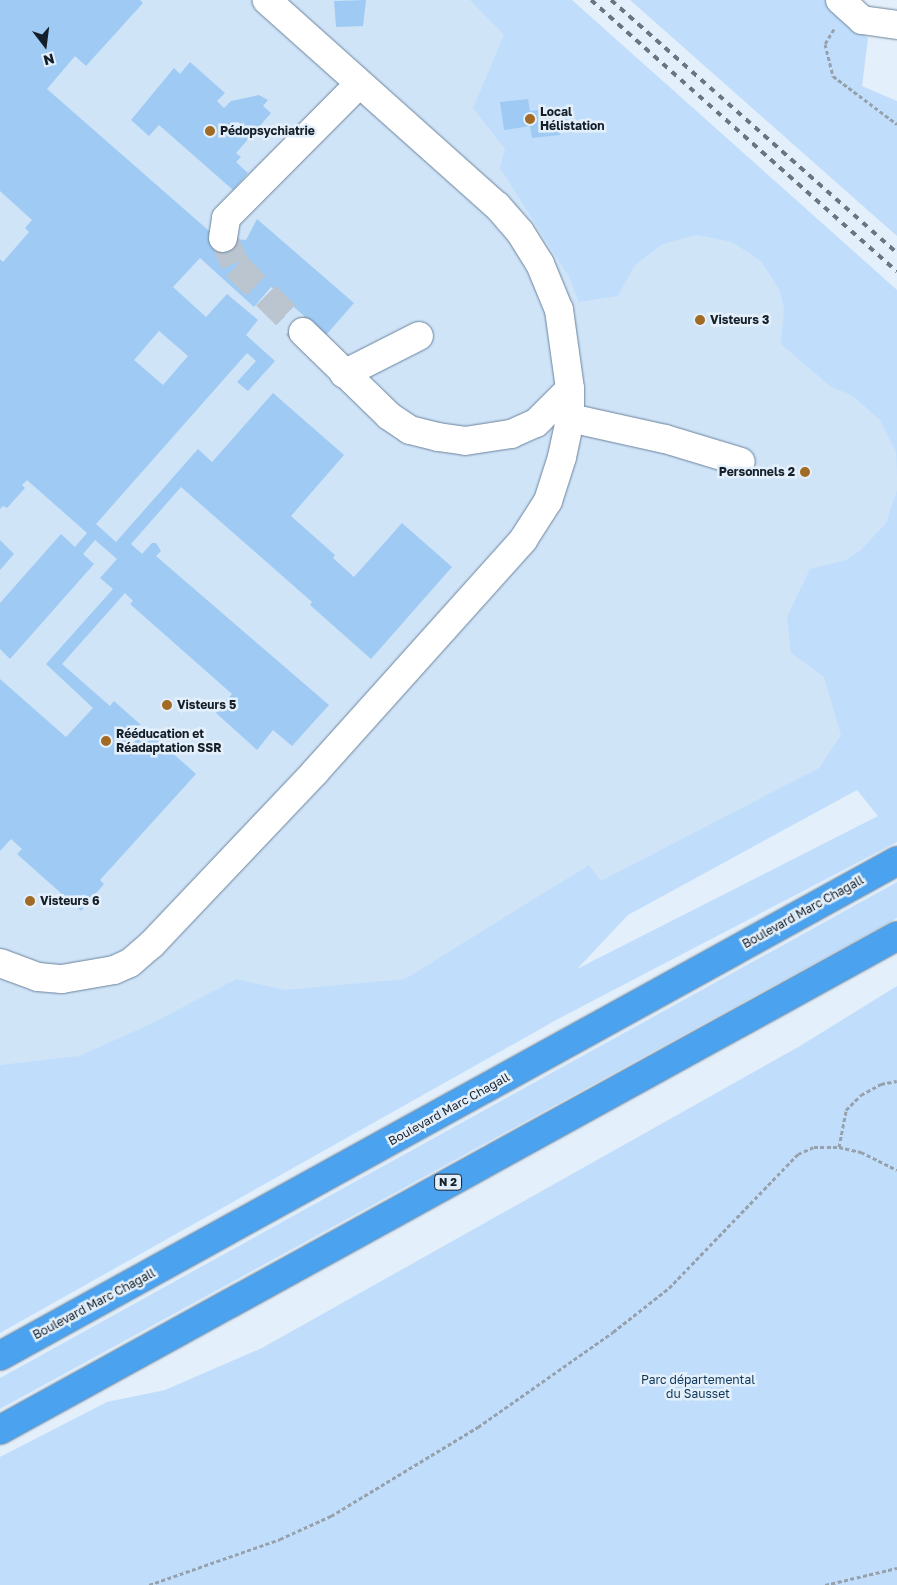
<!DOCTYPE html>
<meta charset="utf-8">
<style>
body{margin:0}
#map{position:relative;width:897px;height:1585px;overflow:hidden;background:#e3effa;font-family:"Golos Text",sans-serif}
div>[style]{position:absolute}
.built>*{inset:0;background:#d0e4f8}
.green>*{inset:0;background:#c0defb}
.building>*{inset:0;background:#9ecaf4}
.minor-tunnel>*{height:28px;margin-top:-14px;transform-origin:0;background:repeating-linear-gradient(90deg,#bac5d0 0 28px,transparent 0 42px)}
.path>*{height:3px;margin-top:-1.5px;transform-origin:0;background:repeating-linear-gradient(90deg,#96a1ac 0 4px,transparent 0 6.5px)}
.roads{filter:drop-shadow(0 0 1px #6a839c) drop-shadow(0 0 1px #6a839c)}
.minor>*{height:28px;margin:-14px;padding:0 14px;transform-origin:14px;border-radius:14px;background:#fff}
.highway>*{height:28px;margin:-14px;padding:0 14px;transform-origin:14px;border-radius:14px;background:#4ba2ee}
.rail>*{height:4px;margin-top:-2px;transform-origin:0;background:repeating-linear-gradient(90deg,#6a757f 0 6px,transparent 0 12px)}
.dots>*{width:14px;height:14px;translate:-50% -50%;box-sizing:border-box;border:2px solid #e3effa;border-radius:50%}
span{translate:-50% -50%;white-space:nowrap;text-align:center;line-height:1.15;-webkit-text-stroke:5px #e3effa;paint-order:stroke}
.shield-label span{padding:1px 4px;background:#e3effa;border:1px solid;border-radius:4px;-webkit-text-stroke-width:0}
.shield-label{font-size:11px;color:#151f29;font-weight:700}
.poi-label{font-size:12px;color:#151f29;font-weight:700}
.left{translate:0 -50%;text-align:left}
.right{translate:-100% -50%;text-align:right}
.street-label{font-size:12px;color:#151f29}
.park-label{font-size:12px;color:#0d3658}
.north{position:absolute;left:20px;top:20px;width:50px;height:50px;-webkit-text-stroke:4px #e3effa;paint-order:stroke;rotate:165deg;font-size:14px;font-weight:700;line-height:20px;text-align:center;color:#151f29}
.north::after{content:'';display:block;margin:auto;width:18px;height:22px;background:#151f29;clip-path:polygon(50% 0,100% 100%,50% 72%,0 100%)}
</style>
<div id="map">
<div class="built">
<div style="clip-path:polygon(0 0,539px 0,897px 320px,897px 764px,0 1253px)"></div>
</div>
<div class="green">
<div style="clip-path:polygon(470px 0,572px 0,897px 290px,897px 476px,896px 452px,880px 420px,853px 396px,830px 386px,781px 344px,784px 309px,780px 291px,761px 261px,732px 242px,697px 235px,663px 244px,635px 265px,618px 296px,579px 302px,569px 277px,500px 168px,505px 149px,473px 108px,504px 35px)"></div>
<div style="clip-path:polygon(630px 0,827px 0,868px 38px,862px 86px,897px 101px,897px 236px)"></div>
<div style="clip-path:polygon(evenodd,897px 490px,897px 842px,558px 1019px,0 1333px,0 1065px,79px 1056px,155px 1022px,236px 979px,285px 990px,405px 979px,589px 865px,601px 881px,819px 768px,841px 735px,824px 677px,791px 653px,787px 617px,810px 569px,846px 560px,861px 550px,886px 523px,897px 490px,857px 790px,878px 816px,577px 969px,628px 915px,857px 790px)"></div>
<div style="clip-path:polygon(897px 882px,897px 918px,0 1409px,0 1378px)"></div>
<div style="clip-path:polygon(897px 986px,897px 1585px,0 1585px,0 1457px,107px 1402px,165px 1390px,262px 1348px,800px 1046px)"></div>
</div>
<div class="building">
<div style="clip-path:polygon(evenodd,0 0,140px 0,143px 3px,86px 66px,75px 56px,47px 89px,216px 237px,246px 240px,257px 219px,354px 303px,326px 335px,271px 287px,254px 307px,200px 258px,173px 287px,206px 317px,227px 294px,258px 320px,246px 335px,275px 361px,248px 391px,237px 382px,256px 361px,247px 353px,96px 524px,116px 542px,198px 449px,212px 462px,273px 393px,344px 455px,291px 516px,335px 555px,333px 558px,354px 577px,402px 523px,452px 567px,371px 659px,310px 605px,312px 602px,181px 487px,131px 544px,142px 554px,152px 543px,156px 543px,161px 551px,156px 556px,329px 705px,292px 746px,273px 730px,257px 750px,216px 713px,232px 694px,130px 604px,133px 601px,125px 593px,62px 664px,110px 706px,114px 701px,196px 774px,100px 880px,104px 884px,81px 911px,17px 854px,22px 849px,11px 839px,0 851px,0 679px,66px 737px,93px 708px,46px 664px,113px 589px,100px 578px,117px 559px,95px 540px,83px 554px,94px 564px,10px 659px,0 649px,0 603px,61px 534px,75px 547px,87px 533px,27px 480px,22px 485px,25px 488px,7px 508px,3px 506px,0 509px,0 259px,3px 262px,29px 232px,25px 228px,32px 220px,0 191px,0 0,159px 331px,188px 356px,163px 385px,134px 360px,159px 331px)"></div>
<div style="clip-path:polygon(366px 0,363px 26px,336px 27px,334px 1px)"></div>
<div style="clip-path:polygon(190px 62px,225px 93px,217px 101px,224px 108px,231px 101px,259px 95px,268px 100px,263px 106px,271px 113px,236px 153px,241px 157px,236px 162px,248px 173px,233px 190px,159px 125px,149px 136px,131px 120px,174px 68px,180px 74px)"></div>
<div style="clip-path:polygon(528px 99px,530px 111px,556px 108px,560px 135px,532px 138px,530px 126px,504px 130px,500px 102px)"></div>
<div style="clip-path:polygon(0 540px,14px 554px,0 570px)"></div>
</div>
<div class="minor-tunnel">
<div style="left:223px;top:238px;width:31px;rotate:65deg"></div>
<div style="left:236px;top:266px;width:94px;rotate:44.6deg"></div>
</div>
<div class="path">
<div style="left:834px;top:29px;width:17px;rotate:121deg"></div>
<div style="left:825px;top:44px;width:33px;rotate:76deg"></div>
<div style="left:833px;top:76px;width:80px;rotate:36.9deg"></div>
<div style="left:839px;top:1147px;width:38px;rotate:-79deg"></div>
<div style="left:846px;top:1110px;width:21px;rotate:-45deg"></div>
<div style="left:861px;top:1095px;width:23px;rotate:-29deg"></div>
<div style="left:881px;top:1084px;width:16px;rotate:-11deg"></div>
<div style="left:149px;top:1585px;width:139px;rotate:-19.3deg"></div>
<div style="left:280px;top:1539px;width:56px;rotate:-24.3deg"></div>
<div style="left:331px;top:1516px;width:172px;rotate:-31.2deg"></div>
<div style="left:478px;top:1427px;width:165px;rotate:-35.1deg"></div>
<div style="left:613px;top:1332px;width:71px;rotate:-38.2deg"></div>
<div style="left:669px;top:1288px;width:186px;rotate:-46.1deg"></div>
<div style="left:798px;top:1154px;width:17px;rotate:-24deg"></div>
<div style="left:814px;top:1147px;width:25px"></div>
<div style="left:839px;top:1147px;width:23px;rotate:13deg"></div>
<div style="left:861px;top:1152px;width:40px;rotate:26.6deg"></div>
<div style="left:825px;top:1585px;width:74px;rotate:-13.3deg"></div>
</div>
<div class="roads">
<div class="minor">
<div style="left:840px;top:0;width:30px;rotate:42deg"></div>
<div style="left:862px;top:20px;width:35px;rotate:8deg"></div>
<div style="left:223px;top:238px;width:20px;rotate:-81deg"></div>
<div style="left:226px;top:218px;width:189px;rotate:-45.2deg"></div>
<div style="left:303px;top:332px;width:120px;rotate:44.3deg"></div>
<div style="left:389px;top:416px;width:25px;rotate:34deg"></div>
<div style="left:410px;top:430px;width:29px;rotate:14deg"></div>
<div style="left:438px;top:437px;width:27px;rotate:8deg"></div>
<div style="left:465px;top:441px;width:47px;rotate:-8.7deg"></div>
<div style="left:511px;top:434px;width:27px;rotate:-24deg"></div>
<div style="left:536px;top:423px;width:48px;rotate:-45deg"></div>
<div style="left:344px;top:374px;width:84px;rotate:-26.9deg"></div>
<div style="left:570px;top:418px;width:97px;rotate:12.5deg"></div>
<div style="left:665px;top:439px;width:79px;rotate:16.8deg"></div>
<div style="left:0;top:963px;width:40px;rotate:20.2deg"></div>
<div style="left:38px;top:977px;width:24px;rotate:5deg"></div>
<div style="left:62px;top:979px;width:53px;rotate:-9.8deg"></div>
<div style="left:114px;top:970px;width:17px;rotate:-24deg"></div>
<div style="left:130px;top:963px;width:29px;rotate:-41deg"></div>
<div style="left:152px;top:944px;width:237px;rotate:-46.5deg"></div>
<div style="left:315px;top:772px;width:312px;rotate:-48.1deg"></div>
<div style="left:523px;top:540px;width:46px;rotate:-57.3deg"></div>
<div style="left:548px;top:501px;width:46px;rotate:-72.3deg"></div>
<div style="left:562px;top:457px;width:40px;rotate:-78deg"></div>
<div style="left:570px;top:418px;width:29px;rotate:-90deg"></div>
<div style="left:570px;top:389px;width:80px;rotate:-97.9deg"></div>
<div style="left:559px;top:310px;width:50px;rotate:-112.4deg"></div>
<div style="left:540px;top:264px;width:38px;rotate:-122deg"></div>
<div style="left:520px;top:232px;width:35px;rotate:-131deg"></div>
<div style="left:497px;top:206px;width:309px;rotate:-138.2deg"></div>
</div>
<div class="highway">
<div style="left:0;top:1356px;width:1025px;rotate:-28.89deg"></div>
<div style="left:0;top:1430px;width:1024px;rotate:-28.84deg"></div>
</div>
</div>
<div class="rail">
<div style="left:591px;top:0;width:409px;rotate:41.6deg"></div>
<div style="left:611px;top:0;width:382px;rotate:41.5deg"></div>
</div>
<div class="dots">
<div style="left:530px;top:119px;background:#a16a25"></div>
<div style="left:210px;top:131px;background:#a16a25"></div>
<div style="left:700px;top:320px;background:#a16a25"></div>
<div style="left:805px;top:472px;background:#a16a25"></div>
<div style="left:167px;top:705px;background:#a16a25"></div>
<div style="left:106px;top:741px;background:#a16a25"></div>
<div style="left:30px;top:901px;background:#a16a25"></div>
</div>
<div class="shield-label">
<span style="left:448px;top:1182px">N 2</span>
</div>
<div class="poi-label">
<span class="left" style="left:540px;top:119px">Local<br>Hélistation</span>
<span class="left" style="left:220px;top:131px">Pédopsychiatrie</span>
<span class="left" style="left:710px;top:320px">Visteurs 3</span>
<span class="right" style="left:795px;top:472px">Personnels 2</span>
<span class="left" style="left:177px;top:705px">Visteurs 5</span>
<span class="left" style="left:116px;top:741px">Rééducation et<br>Réadaptation SSR</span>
<span class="left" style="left:40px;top:901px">Visteurs 6</span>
</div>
<div class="street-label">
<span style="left:803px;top:912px;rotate:-29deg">Boulevard Marc Chagall</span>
<span style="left:449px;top:1109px;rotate:-29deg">Boulevard Marc Chagall</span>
<span style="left:94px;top:1304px;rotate:-28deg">Boulevard Marc Chagall</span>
</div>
<div class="park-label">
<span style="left:698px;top:1387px">Parc départemental<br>du Sausset</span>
</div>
<div class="north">N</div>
</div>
